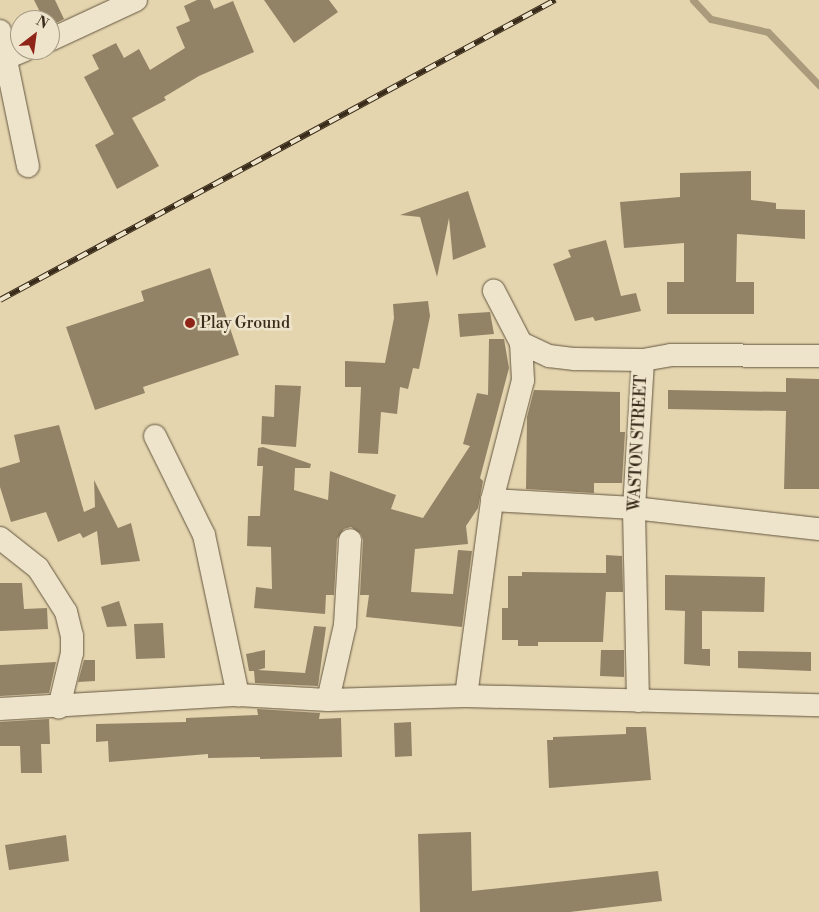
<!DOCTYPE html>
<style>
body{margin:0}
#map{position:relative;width:819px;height:912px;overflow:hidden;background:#e4d5af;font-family:"Libre Bodoni",serif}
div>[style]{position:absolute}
.stream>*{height:7px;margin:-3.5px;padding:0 3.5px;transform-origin:3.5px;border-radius:3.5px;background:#aa9b7c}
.building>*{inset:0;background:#928367}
.roads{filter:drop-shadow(0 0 1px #64563f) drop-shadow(0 0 1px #64563f)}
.minor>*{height:22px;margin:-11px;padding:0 11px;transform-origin:11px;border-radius:11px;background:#ede4cb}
.rail>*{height:5.5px;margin-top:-2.75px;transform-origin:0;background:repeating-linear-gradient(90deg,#ede4cb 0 11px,#392b1a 0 22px);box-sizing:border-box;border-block:1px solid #392b1a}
.dots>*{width:14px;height:14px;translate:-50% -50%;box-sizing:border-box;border:2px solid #ede4cb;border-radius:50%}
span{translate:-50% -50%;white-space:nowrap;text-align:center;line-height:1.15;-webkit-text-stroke:5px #ede4cb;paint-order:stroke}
.poi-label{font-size:16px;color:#392b1a}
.left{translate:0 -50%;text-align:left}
.street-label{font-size:16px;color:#392b1a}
.north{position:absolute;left:10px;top:10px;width:50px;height:50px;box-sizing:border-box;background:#ede4cb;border:1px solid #a59a84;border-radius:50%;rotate:30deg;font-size:14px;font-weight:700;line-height:20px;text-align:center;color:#392b1a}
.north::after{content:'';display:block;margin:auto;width:18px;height:22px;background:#8f2418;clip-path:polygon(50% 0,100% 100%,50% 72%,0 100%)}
</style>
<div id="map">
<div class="stream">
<div style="left:693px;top:0;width:26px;rotate:47deg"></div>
<div style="left:711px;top:19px;width:58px;rotate:12.8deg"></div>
<div style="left:768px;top:32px;width:74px;rotate:46.1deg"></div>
</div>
<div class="building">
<div style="clip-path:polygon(34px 0,55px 0,64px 19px,50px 26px,50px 20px,44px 20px)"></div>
<div style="clip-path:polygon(197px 0,210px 0,214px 9px,233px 1px,254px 52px,199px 76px,164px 97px,166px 100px,132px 118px,159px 166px,117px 189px,95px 145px,114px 134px,84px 77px,99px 69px,92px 55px,116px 43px,124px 58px,139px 49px,150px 70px,185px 48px,176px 27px,190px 21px,184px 6px)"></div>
<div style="clip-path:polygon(264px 0,329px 0,338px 12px,294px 43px)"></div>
<div style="clip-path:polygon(751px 171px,751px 200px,776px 203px,776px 209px,805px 210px,805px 239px,737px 234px,736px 282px,754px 282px,754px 314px,667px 314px,667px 282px,684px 282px,684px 243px,624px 248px,620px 202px,680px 197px,680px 173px)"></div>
<div style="clip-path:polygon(468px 191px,486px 247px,453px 260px,449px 218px,437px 277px,420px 217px,400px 215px)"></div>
<div style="clip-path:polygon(606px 240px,621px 296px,636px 293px,641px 311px,595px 321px,593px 317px,575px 321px,553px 264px,571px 257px,568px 250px)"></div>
<div style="clip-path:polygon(210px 268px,239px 355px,143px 387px,145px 393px,95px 410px,66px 327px,144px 301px,141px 291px)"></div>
<div style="clip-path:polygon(428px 301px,430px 316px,419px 369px,413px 368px,408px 389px,400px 387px,397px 414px,381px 412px,378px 454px,358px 453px,361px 387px,345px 387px,345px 361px,385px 363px,394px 318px,393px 304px)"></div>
<div style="clip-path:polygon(490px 312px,494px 334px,460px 337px,458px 314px)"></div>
<div style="clip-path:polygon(489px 339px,504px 339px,509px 368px,480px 478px,483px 481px,478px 508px,466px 526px,468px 544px,415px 549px,411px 592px,453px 594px,458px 550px,472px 551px,462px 627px,366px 617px,369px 595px,360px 595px,363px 540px,361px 534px,351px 527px,344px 529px,337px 539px,334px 595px,326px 595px,325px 614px,254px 608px,256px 587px,272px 589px,271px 547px,247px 546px,248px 516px,260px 516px,263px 466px,257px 466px,258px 448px,263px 447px,311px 464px,310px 468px,295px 468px,294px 490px,328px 500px,330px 471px,396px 495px,391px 509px,423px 518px,470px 446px,463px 444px,477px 393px,488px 395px)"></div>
<div style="clip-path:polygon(786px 378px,819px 379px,819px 489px,784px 489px,786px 411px,668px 409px,668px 390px,786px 392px)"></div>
<div style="clip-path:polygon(275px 385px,301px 386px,296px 447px,261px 444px,262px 416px,274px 417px)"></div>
<div style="clip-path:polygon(534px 390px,620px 392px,620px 432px,625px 432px,622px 483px,594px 483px,594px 493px,526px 489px,527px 417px)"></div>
<div style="clip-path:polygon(59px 425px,84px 512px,95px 507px,94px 480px,118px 528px,131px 523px,140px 561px,101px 565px,97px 531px,83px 538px,80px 533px,58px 542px,46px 512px,11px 522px,0 487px,0 468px,20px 462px,14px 435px)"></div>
<div style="clip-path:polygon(606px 555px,622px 556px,623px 592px,606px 592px,603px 642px,538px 642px,538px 646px,518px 646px,518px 640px,502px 640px,502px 608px,508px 608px,508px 576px,522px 576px,522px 572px,606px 573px)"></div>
<div style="clip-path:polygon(665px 575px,765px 577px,764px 612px,702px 611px,702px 649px,710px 649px,710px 666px,684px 664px,685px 611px,665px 610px)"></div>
<div style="clip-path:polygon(0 583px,22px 583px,24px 609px,47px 608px,48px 629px,0 631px)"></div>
<div style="clip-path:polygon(119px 601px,127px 626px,107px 627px,101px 607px)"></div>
<div style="clip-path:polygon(163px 623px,165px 658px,136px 659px,134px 624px)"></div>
<div style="clip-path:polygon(314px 626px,326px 627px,318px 686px,255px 683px,254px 671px,249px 671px,246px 654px,265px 650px,265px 668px,258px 670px,305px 673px)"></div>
<div style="clip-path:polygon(601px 650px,624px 650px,624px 677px,600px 676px)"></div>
<div style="clip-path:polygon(738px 651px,811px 652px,811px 671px,738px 668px)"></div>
<div style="clip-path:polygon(84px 660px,95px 660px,95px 681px,78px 682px)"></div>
<div style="clip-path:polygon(56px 662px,49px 693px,0 696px,0 665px)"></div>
<div style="clip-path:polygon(257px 709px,320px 713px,319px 719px,341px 718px,342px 757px,260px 759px,260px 757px,208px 758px,208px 754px,109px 762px,108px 741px,96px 742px,96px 724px,186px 722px,186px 718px,258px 715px)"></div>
<div style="clip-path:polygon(49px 719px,50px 744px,41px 744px,42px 773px,21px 773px,20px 746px,0 746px,0 722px)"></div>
<div style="clip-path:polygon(411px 722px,412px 756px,395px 757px,394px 723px)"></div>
<div style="clip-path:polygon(626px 727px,646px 727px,651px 780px,549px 788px,547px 740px,553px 740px,553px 737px,626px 734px)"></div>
<div style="clip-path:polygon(471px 832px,472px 891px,658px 871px,662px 901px,570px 912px,420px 912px,418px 834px)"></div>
<div style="clip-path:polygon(66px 835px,69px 861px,9px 870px,5px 845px)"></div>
</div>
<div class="roads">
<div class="minor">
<div style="left:0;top:31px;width:138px;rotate:78.3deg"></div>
<div style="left:50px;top:40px;width:95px;rotate:-24.9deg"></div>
<div style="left:6px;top:58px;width:21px;rotate:-23deg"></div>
<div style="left:521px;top:343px;width:31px;rotate:25deg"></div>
<div style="left:549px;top:356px;width:26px;rotate:7deg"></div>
<div style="left:575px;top:359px;width:68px;rotate:0.8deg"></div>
<div style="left:155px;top:436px;width:110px;rotate:63.7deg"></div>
<div style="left:204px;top:535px;width:164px;rotate:78deg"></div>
<div style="left:492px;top:500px;width:142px;rotate:3.2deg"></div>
<div style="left:634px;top:508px;width:186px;rotate:6.5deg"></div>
<div style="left:0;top:538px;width:48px;rotate:38.3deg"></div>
<div style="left:38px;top:568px;width:52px;rotate:57.5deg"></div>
<div style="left:66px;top:612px;width:25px;rotate:76deg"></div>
<div style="left:72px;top:636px;width:17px;rotate:90deg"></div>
<div style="left:72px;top:653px;width:56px;rotate:103.5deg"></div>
<div style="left:466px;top:696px;width:198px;rotate:-82.4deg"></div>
<div style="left:492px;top:500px;width:124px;rotate:-75.5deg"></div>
<div style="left:523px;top:380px;width:37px;rotate:-93deg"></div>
<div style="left:521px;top:343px;width:59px;rotate:-117.4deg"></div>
<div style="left:328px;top:700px;width:77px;rotate:-77.2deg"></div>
<div style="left:345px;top:625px;width:85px;rotate:-86.6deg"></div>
<div style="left:638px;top:701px;width:193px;rotate:-91.2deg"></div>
<div style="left:634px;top:508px;width:148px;rotate:-86.5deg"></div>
<div style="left:643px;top:360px;width:28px;rotate:-10deg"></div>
<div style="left:671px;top:355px;width:148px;rotate:0.4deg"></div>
<div style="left:0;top:709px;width:238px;rotate:-3.4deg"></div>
<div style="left:238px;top:695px;width:90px;rotate:3.2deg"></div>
<div style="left:328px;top:700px;width:138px;rotate:-1.7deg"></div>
<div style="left:466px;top:696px;width:353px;rotate:1.5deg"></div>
</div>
</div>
<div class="rail">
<div style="left:0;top:300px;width:631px;rotate:-28.39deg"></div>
</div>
<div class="dots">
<div style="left:190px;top:323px;background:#8f2418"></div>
</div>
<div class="poi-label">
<span class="left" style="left:200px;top:323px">Play Ground</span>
</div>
<div class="street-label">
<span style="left:638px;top:443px;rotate:-87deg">WASTON STREET</span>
</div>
<div class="north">N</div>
</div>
